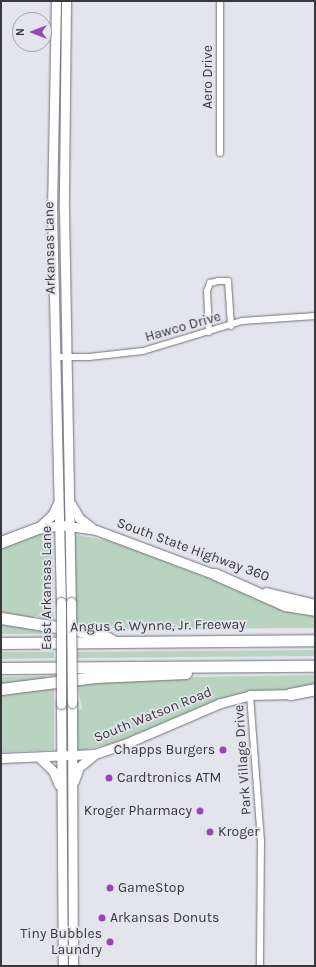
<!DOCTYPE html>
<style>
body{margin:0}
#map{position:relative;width:316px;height:967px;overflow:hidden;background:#e3e4ec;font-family:Karla,sans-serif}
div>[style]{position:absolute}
.green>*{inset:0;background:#b9d3c1}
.roads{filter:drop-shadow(0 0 1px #717279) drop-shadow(0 0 1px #717279)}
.street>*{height:6px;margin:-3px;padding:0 3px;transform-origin:3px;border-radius:3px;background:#fff}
.secondary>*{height:9px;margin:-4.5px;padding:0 4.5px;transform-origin:4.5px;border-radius:4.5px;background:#fff}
.highway>*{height:11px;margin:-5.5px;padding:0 5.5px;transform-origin:5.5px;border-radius:5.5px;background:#fff}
.bridges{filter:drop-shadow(0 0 1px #717279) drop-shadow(0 0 1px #717279)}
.secondary-bridge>*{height:9px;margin:-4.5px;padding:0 4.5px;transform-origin:4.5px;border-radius:4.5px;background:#fff}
.dots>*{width:11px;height:11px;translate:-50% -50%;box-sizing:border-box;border:2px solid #e3e4ec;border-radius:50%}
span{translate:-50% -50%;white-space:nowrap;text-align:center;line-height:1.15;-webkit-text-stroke:3.5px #e3e4ec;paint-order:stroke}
.street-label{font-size:14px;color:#38383b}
.poi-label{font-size:14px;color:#38383b}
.right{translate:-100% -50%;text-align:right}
.left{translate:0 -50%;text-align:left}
.frame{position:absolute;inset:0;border:2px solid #38383b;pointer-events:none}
.north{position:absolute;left:12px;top:12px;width:40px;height:40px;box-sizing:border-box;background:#e3e4ec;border:1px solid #9f9fa5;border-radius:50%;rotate:270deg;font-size:11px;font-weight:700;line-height:16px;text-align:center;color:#38383b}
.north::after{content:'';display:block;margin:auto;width:14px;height:18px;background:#9647b7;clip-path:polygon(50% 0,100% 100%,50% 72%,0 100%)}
</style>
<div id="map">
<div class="green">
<div style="clip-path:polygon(52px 532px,53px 602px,47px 603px,53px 608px,54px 620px,34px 616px,32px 619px,1px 612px,1px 543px,35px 533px)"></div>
<div style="clip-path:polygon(76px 535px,113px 541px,259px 598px,315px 613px,315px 628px,123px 629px,74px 626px,74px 609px,78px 603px,73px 602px,73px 536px)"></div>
<div style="clip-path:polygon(1px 622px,47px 630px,46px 634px,1px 634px)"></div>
<div style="clip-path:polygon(315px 650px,315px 656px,75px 658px,74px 652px)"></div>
<div style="clip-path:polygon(1px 652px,54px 652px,54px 658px,1px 659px)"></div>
<div style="clip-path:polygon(315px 675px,315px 686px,241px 695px,208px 704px,124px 741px,75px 752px,74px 709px,82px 709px,77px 683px,140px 678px)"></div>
<div style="clip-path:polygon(45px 676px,45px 679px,1px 684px,1px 677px)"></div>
<div style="clip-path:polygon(54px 684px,54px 750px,1px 752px,1px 692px)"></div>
</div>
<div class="roads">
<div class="street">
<div style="left:220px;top:153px;width:152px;rotate:-90deg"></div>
<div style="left:209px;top:332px;width:41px;rotate:-92.8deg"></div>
<div style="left:207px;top:291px;width:9px;rotate:-69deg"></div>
<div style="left:210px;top:283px;width:8px;rotate:-14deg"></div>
<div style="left:218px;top:281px;width:10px"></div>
<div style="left:228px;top:281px;width:45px;rotate:86.2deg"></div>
<div style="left:57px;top:357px;width:32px"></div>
<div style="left:89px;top:357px;width:54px;rotate:-6.3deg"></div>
<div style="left:143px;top:351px;width:103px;rotate:-16.9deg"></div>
<div style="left:242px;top:321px;width:73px;rotate:-3.9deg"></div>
<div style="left:250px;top:695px;width:145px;rotate:85.7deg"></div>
<div style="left:261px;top:840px;width:126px;rotate:90.5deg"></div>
</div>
<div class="secondary">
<div style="left:56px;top:1px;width:208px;rotate:91.1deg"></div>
<div style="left:52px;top:209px;width:393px;rotate:88.7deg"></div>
<div style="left:66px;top:1px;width:208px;rotate:90.6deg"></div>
<div style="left:64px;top:209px;width:393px;rotate:89deg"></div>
<div style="left:71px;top:504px;width:16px;rotate:60deg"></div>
<div style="left:79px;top:518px;width:15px;rotate:37deg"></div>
<div style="left:38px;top:528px;width:19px;rotate:-43deg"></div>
<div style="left:52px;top:515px;width:13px;rotate:-63deg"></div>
<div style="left:32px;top:530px;width:29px;rotate:-10deg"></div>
<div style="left:61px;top:525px;width:35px;rotate:8deg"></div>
<div style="left:96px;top:530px;width:134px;rotate:20.5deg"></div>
<div style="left:266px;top:592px;width:50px;rotate:13.8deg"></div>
<div style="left:72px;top:703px;width:263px;rotate:89.8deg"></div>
<div style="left:61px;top:704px;width:262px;rotate:89.6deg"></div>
<div style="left:39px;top:757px;width:20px;rotate:45deg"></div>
<div style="left:53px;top:771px;width:15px;rotate:67deg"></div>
<div style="left:1px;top:758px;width:94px;rotate:-2.4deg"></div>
<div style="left:95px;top:754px;width:34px;rotate:-19deg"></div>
<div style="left:127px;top:743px;width:102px;rotate:-23.1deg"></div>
<div style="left:221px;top:703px;width:30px;rotate:-15deg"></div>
<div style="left:250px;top:695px;width:46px;rotate:-1.2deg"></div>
<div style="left:74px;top:781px;width:15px;rotate:-70deg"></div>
<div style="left:79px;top:767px;width:21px;rotate:-39deg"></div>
</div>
<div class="highway">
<div style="left:1px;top:542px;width:39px;rotate:-21deg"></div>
<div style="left:215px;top:574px;width:77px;rotate:23.9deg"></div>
<div style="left:285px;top:605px;width:30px;rotate:9deg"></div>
<div style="left:1px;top:618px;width:100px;rotate:9.2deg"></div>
<div style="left:100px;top:634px;width:13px;rotate:27deg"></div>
<div style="left:1px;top:643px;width:314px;rotate:-0.5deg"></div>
<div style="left:1px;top:668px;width:314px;rotate:-0.4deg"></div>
<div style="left:1px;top:689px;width:95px;rotate:-7.3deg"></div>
<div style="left:95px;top:677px;width:91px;rotate:-2.5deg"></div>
<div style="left:290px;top:694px;width:25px;rotate:-11deg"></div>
</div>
</div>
<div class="bridges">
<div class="secondary-bridge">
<div style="left:61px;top:602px;width:102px;rotate:90deg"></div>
<div style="left:71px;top:602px;width:101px;rotate:89.4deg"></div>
</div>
</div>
<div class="dots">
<div style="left:223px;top:750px;background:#9647b7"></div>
<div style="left:109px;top:778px;background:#9647b7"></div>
<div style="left:200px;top:811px;background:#9647b7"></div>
<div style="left:210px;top:832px;background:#9647b7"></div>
<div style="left:110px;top:888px;background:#9647b7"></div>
<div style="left:102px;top:918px;background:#9647b7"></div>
<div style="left:110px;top:942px;background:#9647b7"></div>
</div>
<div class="street-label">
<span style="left:208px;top:77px;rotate:-90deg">Aero Drive</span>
<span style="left:50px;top:248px;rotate:-91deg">Arkansas Lane</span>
<span style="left:183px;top:327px;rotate:-16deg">Hawco Drive</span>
<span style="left:193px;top:550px;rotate:20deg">South State Highway 360</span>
<span style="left:47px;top:588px;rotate:-90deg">East Arkansas Lane</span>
<span style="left:158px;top:626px;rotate:-1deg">Angus G. Wynne, Jr. Freeway</span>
<span style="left:153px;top:715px;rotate:-22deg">South Watson Road</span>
<span style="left:243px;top:760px;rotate:-94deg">Park Village Drive</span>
</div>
<div class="poi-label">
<span class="right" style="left:215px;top:750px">Chapps Burgers</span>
<span class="left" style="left:117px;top:778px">Cardtronics ATM</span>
<span class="right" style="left:192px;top:811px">Kroger Pharmacy</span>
<span class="left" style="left:218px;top:832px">Kroger</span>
<span class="left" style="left:118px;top:888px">GameStop</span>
<span class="left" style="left:110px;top:918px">Arkansas Donuts</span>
<span class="right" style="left:102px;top:942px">Tiny Bubbles<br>Laundry</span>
</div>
<div class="frame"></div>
<div class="north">N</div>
</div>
